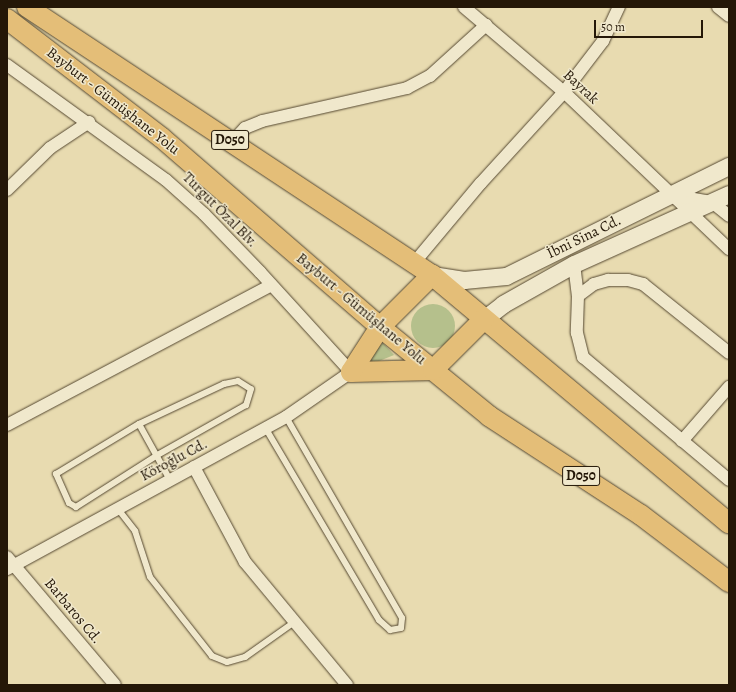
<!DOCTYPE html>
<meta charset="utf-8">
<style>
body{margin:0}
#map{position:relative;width:736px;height:692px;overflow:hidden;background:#e8dbb0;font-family:Alegreya,serif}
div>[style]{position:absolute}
.green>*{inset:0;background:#b5c08c}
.round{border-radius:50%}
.roads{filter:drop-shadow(0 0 1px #554831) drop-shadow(0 0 1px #554831)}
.service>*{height:6px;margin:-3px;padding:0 3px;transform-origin:3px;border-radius:3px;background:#f0e8cc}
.minor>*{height:12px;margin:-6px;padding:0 6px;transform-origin:6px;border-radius:6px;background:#f0e8cc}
.secondary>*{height:17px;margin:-8.5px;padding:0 8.5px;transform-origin:8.5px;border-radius:8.5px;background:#f0e8cc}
.trunk>*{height:20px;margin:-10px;padding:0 10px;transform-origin:10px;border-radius:10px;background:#e4be78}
span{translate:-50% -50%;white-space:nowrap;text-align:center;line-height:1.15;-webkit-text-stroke:3px #f0e8cc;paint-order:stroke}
.shield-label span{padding:1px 3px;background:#f0e8cc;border:1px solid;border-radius:3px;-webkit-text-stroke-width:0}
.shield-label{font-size:14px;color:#241707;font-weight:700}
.street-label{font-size:15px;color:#241707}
.frame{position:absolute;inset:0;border:8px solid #241707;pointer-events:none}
.scale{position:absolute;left:594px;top:20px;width:109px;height:18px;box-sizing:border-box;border:2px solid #241707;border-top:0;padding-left:5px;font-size:12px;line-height:14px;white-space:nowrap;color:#241707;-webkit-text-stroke:3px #f0e8cc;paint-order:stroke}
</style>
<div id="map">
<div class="green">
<div class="round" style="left:411px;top:304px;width:44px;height:44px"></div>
<div style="clip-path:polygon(383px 343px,394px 355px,362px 368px,359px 361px)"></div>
</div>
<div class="roads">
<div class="service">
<div style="left:238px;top:381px;width:15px;rotate:32deg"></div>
<div style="left:251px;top:389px;width:17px;rotate:107deg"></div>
<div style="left:246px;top:405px;width:103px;rotate:150.5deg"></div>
<div style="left:156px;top:456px;width:95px;rotate:147.5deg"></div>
<div style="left:76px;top:507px;width:8px;rotate:-150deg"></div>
<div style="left:69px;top:503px;width:32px;rotate:-114deg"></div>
<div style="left:56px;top:474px;width:97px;rotate:-31.1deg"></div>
<div style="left:139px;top:424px;width:94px;rotate:-25.2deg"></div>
<div style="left:224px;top:384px;width:14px;rotate:-12deg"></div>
<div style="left:139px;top:424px;width:64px;rotate:61deg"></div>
<div style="left:266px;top:429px;width:222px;rotate:59.4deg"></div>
<div style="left:379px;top:620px;width:15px;rotate:42deg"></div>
<div style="left:390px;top:630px;width:11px;rotate:-10deg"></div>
<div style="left:401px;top:628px;width:10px;rotate:-84deg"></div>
<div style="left:402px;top:618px;width:232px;rotate:-120deg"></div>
<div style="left:118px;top:509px;width:28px;rotate:52deg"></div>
<div style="left:135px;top:531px;width:48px;rotate:71.9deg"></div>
<div style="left:150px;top:577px;width:100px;rotate:51.9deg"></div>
<div style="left:212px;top:656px;width:16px;rotate:22deg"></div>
<div style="left:227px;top:662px;width:19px;rotate:-16deg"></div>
<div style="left:245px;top:657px;width:59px;rotate:-35.3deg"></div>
</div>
<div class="minor">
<div style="left:464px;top:7px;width:131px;rotate:40.4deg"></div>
<div style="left:564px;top:92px;width:228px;rotate:43.6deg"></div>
<div style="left:718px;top:7px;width:14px;rotate:39deg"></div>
<div style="left:7px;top:65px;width:196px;rotate:35.9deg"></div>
<div style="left:166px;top:180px;width:51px;rotate:41.8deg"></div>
<div style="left:204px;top:214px;width:81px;rotate:46deg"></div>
<div style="left:260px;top:272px;width:135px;rotate:47.7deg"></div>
<div style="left:351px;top:372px;width:79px;rotate:145.3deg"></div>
<div style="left:286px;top:417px;width:318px;rotate:151.4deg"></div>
<div style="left:232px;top:142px;width:19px;rotate:-47deg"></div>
<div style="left:245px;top:128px;width:18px;rotate:-22deg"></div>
<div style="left:262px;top:121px;width:149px;rotate:-12.8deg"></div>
<div style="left:407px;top:88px;width:26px;rotate:-28deg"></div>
<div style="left:430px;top:76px;width:76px;rotate:-42.3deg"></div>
<div style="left:7px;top:190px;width:60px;rotate:-44.3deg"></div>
<div style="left:50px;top:148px;width:47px;rotate:-33.7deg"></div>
<div style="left:671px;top:195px;width:42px;rotate:9.7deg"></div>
<div style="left:712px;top:202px;width:22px;rotate:39deg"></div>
<div style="left:414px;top:263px;width:104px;rotate:-50.1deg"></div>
<div style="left:481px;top:183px;width:123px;rotate:-47.6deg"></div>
<div style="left:564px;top:92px;width:64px;rotate:-52.6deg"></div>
<div style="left:603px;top:41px;width:38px;rotate:-65deg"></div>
<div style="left:574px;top:264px;width:32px;rotate:83deg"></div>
<div style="left:578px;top:296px;width:37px;rotate:92deg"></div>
<div style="left:577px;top:333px;width:25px;rotate:76deg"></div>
<div style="left:583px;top:357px;width:191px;rotate:40.1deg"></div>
<div style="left:578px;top:296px;width:20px;rotate:-37deg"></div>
<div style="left:594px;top:284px;width:15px;rotate:-16deg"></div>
<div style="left:608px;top:280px;width:20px"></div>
<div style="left:628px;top:280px;width:16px;rotate:15deg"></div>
<div style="left:643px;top:284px;width:110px;rotate:38.7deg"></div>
<div style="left:7px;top:425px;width:299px;rotate:-27.9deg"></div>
<div style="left:682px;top:441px;width:72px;rotate:-49deg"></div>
<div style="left:194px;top:467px;width:108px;rotate:61.8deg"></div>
<div style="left:245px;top:562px;width:160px;rotate:50.3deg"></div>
<div style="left:7px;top:557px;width:167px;rotate:49.8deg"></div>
</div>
<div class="secondary">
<div style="left:432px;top:275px;width:32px;rotate:9deg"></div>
<div style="left:464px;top:280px;width:42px;rotate:-5.4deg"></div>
<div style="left:506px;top:276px;width:249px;rotate:-26.3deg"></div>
<div style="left:484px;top:319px;width:24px;rotate:-38deg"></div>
<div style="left:503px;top:304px;width:81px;rotate:-29.4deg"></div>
<div style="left:574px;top:264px;width:170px;rotate:-24.3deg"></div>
</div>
<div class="trunk">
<div style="left:27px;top:7px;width:486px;rotate:33.5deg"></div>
<div style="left:432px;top:275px;width:387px;rotate:39.9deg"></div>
<div style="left:7px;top:19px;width:195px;rotate:37.5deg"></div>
<div style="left:162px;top:138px;width:289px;rotate:40.9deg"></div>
<div style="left:380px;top:327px;width:141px;rotate:39.2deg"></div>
<div style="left:489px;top:416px;width:181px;rotate:33.1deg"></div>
<div style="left:641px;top:515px;width:111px;rotate:37.3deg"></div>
<div style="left:351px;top:372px;width:82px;rotate:-1.4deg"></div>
<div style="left:433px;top:370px;width:72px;rotate:-45deg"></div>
<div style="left:351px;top:372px;width:54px;rotate:-57.2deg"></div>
<div style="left:380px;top:327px;width:74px;rotate:-45deg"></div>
</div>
</div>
<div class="shield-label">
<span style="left:230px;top:140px">D050</span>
<span style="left:581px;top:476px">D050</span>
</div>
<div class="street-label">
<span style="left:581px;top:87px;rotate:43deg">Bayrak</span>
<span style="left:113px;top:101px;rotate:38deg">Bayburt - Gümüşhane Yolu</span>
<span style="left:220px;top:210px;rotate:45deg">Turgut Özal Blv.</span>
<span style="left:584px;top:237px;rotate:-26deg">İbni Sina Cd.</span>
<span style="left:361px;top:309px;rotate:40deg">Bayburt - Gümüşhane Yolu</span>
<span style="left:174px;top:460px;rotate:-28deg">Köroğlu Cd.</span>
<span style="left:73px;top:611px;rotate:50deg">Barbaros Cd.</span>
</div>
<div class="frame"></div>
<div class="scale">50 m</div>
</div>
